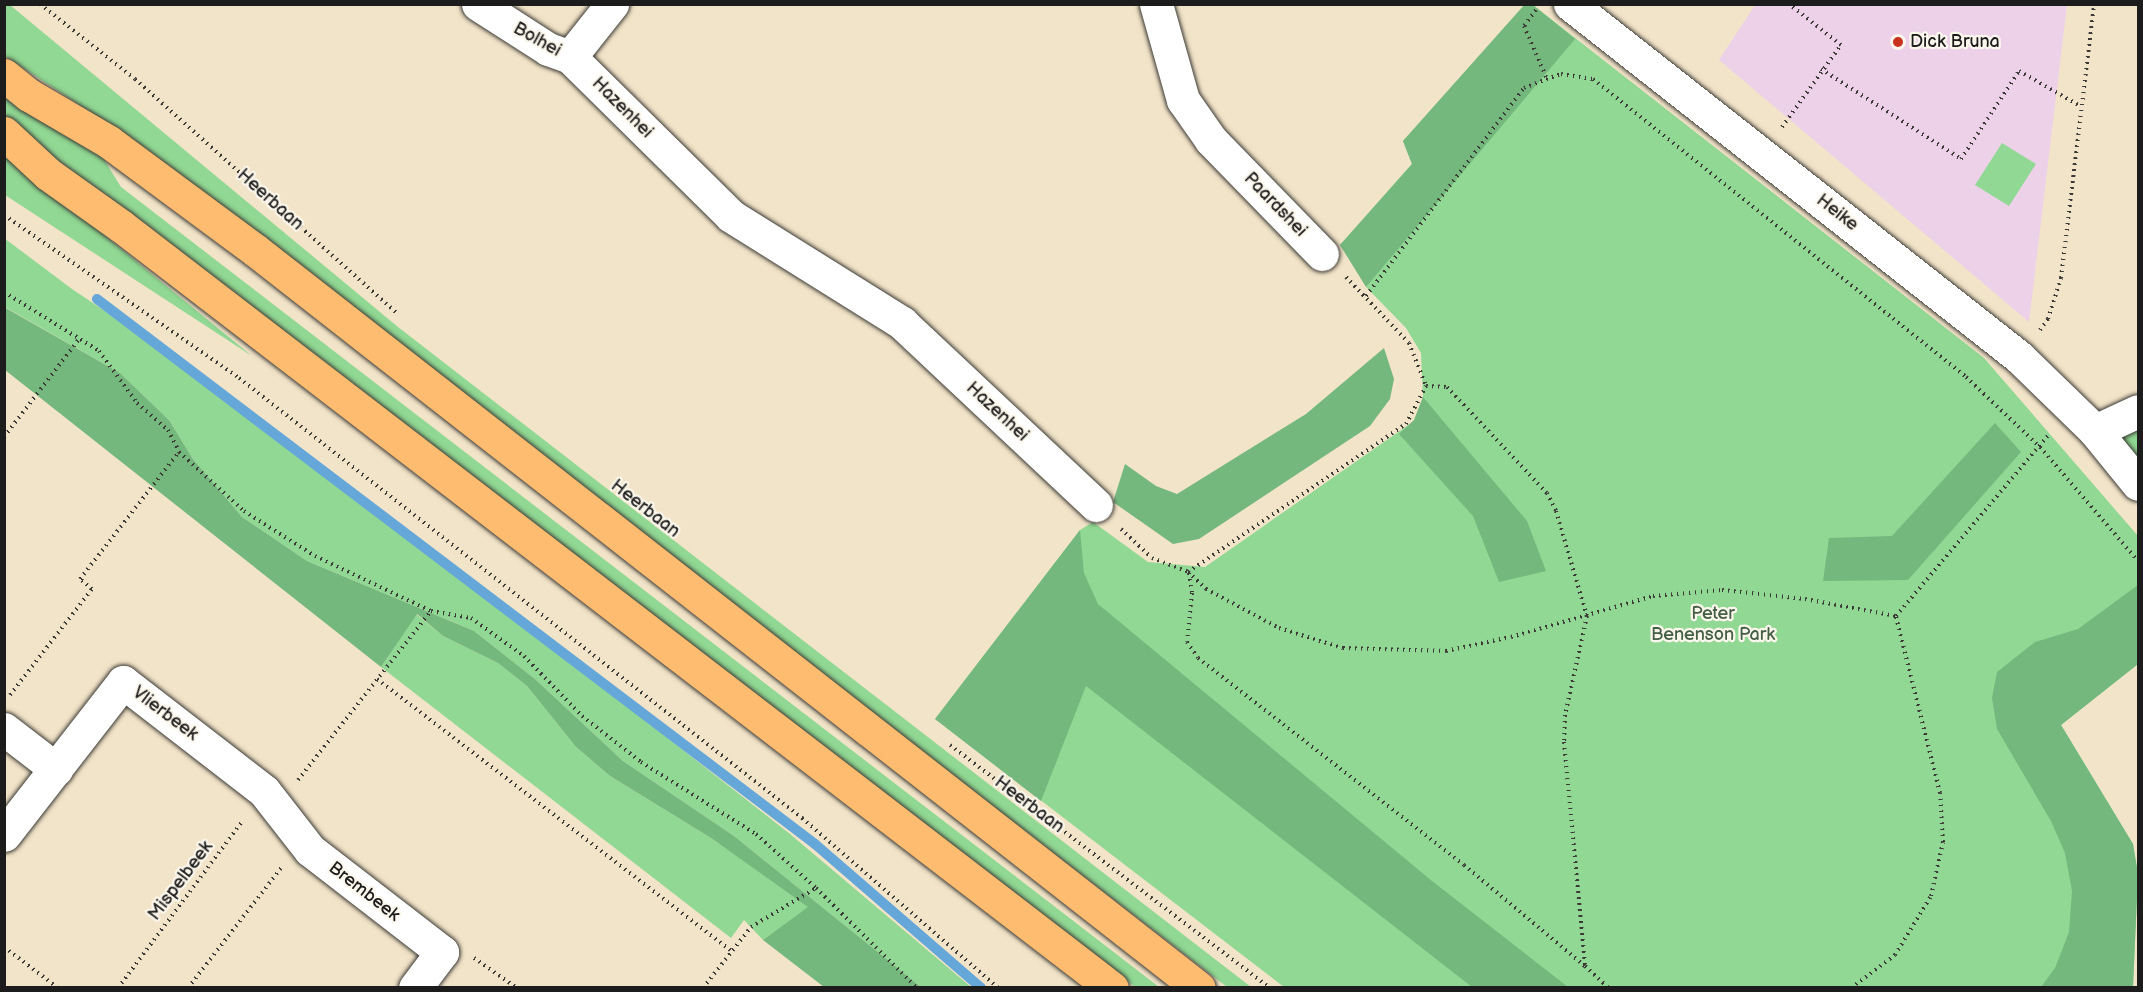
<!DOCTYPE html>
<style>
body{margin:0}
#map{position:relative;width:2143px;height:992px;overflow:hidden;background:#f2e4c8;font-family:"Balsamiq Sans",sans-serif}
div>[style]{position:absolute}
.built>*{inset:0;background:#edd1e9}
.green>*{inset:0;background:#90d893}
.forest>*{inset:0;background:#74b87d}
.stream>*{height:10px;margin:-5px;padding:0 5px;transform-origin:5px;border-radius:5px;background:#65a7d9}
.path>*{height:4px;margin-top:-2px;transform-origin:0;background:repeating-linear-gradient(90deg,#3c3a36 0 1.5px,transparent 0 6px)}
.roads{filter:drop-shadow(0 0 2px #3c3a36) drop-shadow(0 0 2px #3c3a36)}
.minor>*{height:33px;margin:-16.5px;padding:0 16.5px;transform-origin:16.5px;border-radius:16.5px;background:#fff}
.major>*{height:33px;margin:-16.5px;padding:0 16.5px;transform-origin:16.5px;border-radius:16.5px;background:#fdbc70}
.dots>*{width:16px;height:16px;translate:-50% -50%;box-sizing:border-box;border:3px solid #fbf7ec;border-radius:50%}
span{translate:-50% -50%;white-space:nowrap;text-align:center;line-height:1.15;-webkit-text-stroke:4.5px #fbf7ec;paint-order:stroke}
.street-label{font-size:18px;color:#1c1c1c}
.poi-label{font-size:18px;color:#1c1c1c}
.left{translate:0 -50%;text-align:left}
.park-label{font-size:18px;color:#455e46}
.frame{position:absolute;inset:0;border:6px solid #1c1c1c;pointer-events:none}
</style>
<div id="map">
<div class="built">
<div style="clip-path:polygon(1755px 5px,2067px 5px,2029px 322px,1719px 60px)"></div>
</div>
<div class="green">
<div style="clip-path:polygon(4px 5px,10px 5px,398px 327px,1251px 987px,1227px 987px,119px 131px,5px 56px)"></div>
<div style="clip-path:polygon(1525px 5px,1533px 5px,1984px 358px,2138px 536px,2138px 664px,2061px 725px,2133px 844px,2138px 874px,2133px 987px,1284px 987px,935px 719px,1080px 530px,1093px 522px,1148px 562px,1205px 567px,1414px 421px,1423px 397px,1421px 353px,1406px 328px,1366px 287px,1369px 282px,1340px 245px,1412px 164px,1403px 141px)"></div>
<div style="clip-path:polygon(4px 91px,100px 153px,121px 187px,1159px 987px,1135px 987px,123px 208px,54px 167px,5px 117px)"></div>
<div style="clip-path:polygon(2002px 143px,2036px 164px,2009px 206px,1975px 185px)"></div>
<div style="clip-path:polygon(5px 154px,252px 356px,5px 195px)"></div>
<div style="clip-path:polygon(4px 238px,72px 289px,230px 395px,790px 834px,971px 987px,921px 987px,734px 836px,623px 761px,535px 679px,474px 631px,307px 561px,242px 517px,193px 459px,169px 420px,120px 373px,5px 307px)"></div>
<div style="clip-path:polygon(2138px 426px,2138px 467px,2120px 444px,2127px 428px)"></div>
<div style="clip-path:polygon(416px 614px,443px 636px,498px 663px,527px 686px,576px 747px,610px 776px,711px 838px,809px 907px,763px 940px,744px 920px,731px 938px,381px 667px)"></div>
</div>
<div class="forest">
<div style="clip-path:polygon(1525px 4px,1533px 5px,1575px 39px,1366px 287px,1340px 245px,1412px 164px,1403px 141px)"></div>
<div style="clip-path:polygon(4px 307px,120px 373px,169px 420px,193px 459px,242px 517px,307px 561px,474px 631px,535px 679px,623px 761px,734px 836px,921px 987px,824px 987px,763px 940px,808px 907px,711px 838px,610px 776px,576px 747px,527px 686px,498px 663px,443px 636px,417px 614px,381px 667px,5px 370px)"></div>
<div style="clip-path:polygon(1384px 348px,1394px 379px,1390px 399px,1370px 426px,1199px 539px,1173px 544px,1113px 502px,1125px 464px,1156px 486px,1177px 494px,1306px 414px)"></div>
<div style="clip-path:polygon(1423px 397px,1527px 521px,1546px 571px,1499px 582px,1473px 516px,1399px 434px,1414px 420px)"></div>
<div style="clip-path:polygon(1995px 423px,2021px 452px,1908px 580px,1823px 581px,1829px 538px,1892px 536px)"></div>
<div style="clip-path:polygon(1080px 530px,1084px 573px,1098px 604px,1432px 881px,1568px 987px,1472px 987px,1086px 686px,1041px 801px,935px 719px)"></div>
<div style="clip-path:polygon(2138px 585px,2138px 664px,2061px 725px,2133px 844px,2138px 874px,2133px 987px,2041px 987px,2055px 968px,2069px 932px,2072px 891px,2065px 853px,2051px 821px,1997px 729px,1992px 698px,1997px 672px,2035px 642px,2078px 629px)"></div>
</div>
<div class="stream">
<div style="left:97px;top:299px;width:901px;rotate:37.2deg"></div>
<div style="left:815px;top:844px;width:220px;rotate:40.9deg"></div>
</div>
<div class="path">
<div style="left:40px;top:4px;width:121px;rotate:38.3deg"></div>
<div style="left:135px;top:79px;width:353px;rotate:41.8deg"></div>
<div style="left:1536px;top:10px;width:20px;rotate:127deg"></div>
<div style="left:1524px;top:26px;width:58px;rotate:66.5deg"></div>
<div style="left:1821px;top:69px;width:166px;rotate:32.7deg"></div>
<div style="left:1961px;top:159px;width:105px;rotate:-56.6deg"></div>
<div style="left:2019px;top:71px;width:70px;rotate:29.8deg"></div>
<div style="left:1782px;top:127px;width:101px;rotate:-54.3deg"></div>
<div style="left:1841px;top:45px;width:66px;rotate:-141.7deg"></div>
<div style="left:4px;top:215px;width:286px;rotate:34.7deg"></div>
<div style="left:239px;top:378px;width:715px;rotate:38.01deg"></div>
<div style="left:802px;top:818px;width:259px;rotate:40.9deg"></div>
<div style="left:1346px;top:277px;width:91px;rotate:46.3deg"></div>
<div style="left:1409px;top:343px;width:46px;rotate:68.4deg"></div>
<div style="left:4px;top:292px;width:112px;rotate:31.8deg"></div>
<div style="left:99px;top:351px;width:64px;rotate:53.8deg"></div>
<div style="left:137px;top:403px;width:41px;rotate:41.1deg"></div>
<div style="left:168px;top:430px;width:25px;rotate:63deg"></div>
<div style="left:179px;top:452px;width:88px;rotate:42.2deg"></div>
<div style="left:244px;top:511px;width:84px;rotate:32.4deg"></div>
<div style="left:315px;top:556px;width:128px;rotate:25.4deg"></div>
<div style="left:431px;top:611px;width:41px;rotate:9.9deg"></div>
<div style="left:471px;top:618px;width:65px;rotate:35.6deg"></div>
<div style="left:524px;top:656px;width:83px;rotate:46deg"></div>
<div style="left:582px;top:716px;width:75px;rotate:37.9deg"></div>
<div style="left:641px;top:762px;width:136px;rotate:32.1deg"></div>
<div style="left:756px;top:834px;width:81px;rotate:42deg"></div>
<div style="left:816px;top:888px;width:142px;rotate:44.7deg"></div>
<div style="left:1366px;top:296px;width:261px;rotate:-52.8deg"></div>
<div style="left:1524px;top:88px;width:40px;rotate:-21deg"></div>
<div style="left:1561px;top:74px;width:32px;rotate:9deg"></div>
<div style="left:1593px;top:79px;width:477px;rotate:38.6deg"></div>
<div style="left:1966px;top:377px;width:102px;rotate:43.4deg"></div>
<div style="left:2040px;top:447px;width:150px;rotate:49.3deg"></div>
<div style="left:2040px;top:330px;width:14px;rotate:-54deg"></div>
<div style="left:2048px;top:319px;width:43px;rotate:-72.4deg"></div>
<div style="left:2061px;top:278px;width:276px;rotate:-83.1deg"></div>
<div style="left:1426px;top:386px;width:21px;rotate:3deg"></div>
<div style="left:1447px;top:387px;width:146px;rotate:46.7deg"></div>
<div style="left:1547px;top:493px;width:20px;rotate:63deg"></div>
<div style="left:1556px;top:511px;width:109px;rotate:73.6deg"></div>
<div style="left:1587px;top:616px;width:101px;rotate:102.5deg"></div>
<div style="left:1565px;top:715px;width:27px;rotate:92deg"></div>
<div style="left:1564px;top:742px;width:225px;rotate:84.6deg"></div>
<div style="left:1585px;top:966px;width:33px;rotate:43deg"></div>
<div style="left:4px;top:437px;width:125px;rotate:-52.5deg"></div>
<div style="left:1121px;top:529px;width:42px;rotate:43.1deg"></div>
<div style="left:1152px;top:558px;width:39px;rotate:21deg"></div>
<div style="left:1188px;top:572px;width:25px;rotate:43deg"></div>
<div style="left:1206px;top:589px;width:83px;rotate:28.1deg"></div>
<div style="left:1279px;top:628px;width:67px;rotate:17.4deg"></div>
<div style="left:1343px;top:648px;width:103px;rotate:1.7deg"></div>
<div style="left:1446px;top:651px;width:66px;rotate:-12.2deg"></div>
<div style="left:1511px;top:637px;width:148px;rotate:-16.1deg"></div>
<div style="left:1653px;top:596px;width:69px;rotate:-5deg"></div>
<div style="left:1722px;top:590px;width:83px;rotate:6.2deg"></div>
<div style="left:1805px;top:599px;width:93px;rotate:10.6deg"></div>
<div style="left:1896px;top:616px;width:239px;rotate:-49.9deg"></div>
<div style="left:1188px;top:572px;width:263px;rotate:-34.2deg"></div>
<div style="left:1406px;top:424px;width:43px;rotate:-62.2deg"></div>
<div style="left:1189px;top:573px;width:20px;rotate:81deg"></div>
<div style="left:1192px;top:593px;width:49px;rotate:95.8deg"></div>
<div style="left:1187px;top:642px;width:19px;rotate:55deg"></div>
<div style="left:1198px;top:658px;width:337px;rotate:37.9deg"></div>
<div style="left:1464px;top:865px;width:158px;rotate:39.9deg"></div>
<div style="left:377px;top:679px;width:447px;rotate:37.5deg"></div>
<div style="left:10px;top:695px;width:134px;rotate:-52.3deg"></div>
<div style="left:92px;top:589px;width:16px;rotate:-140deg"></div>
<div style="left:80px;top:579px;width:161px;rotate:-52.1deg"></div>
<div style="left:950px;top:745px;width:402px;rotate:37.2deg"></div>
<div style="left:298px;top:780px;width:215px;rotate:-51.8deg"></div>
<div style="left:4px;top:947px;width:68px;rotate:37.2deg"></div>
<div style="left:474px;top:958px;width:52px;rotate:34.9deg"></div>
<div style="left:118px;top:988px;width:209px;rotate:-53.3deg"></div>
<div style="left:188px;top:988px;width:153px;rotate:-52.2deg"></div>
<div style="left:703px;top:988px;width:78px;rotate:-51.8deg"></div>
<div style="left:751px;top:927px;width:76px;rotate:-31deg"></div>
<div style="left:1851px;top:988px;width:55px;rotate:-36.9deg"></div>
<div style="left:1895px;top:955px;width:69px;rotate:-58.6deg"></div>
<div style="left:1931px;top:896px;width:55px;rotate:-77.5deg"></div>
<div style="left:1943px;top:842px;width:49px;rotate:-93.5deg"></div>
<div style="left:1940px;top:793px;width:182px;rotate:-104deg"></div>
</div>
<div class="roads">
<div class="minor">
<div style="left:478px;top:4px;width:83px;rotate:32.7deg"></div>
<div style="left:548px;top:49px;width:23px;rotate:20deg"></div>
<div style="left:570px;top:57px;width:226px;rotate:44.6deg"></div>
<div style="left:731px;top:216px;width:202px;rotate:32deg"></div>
<div style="left:902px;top:323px;width:266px;rotate:43.2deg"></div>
<div style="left:1156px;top:4px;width:100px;rotate:74.3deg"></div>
<div style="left:1183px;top:100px;width:49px;rotate:55deg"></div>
<div style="left:1211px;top:140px;width:159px;rotate:45.8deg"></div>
<div style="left:1570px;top:4px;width:571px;rotate:38.17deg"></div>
<div style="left:2019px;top:357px;width:106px;rotate:44.2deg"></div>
<div style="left:2095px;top:431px;width:68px;rotate:50.9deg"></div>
<div style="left:570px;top:57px;width:68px;rotate:-51.6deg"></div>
<div style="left:2095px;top:431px;width:47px;rotate:-24.9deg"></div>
<div style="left:4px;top:729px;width:66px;rotate:37.6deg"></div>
<div style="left:4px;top:835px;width:194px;rotate:-52.1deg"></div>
<div style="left:123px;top:682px;width:178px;rotate:37.7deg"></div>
<div style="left:264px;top:791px;width:75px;rotate:52.1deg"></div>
<div style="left:310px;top:850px;width:167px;rotate:37.7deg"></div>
<div style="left:442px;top:952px;width:45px;rotate:126.9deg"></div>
</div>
<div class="major">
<div style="left:4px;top:75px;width:32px;rotate:39deg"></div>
<div style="left:29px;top:95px;width:93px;rotate:30.4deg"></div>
<div style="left:109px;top:142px;width:182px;rotate:36.5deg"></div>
<div style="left:255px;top:250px;width:1198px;rotate:38.02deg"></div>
<div style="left:4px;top:133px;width:60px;rotate:43deg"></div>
<div style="left:48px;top:174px;width:90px;rotate:35.5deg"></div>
<div style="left:121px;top:226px;width:1250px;rotate:37.56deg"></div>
</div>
</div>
<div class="dots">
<div style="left:1898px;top:42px;background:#c8321e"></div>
</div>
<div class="street-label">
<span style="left:537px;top:40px;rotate:29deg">Bolhei</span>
<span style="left:622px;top:108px;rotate:45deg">Hazenhei</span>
<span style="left:270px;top:200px;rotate:42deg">Heerbaan</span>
<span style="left:1275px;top:205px;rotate:46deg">Paardshei</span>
<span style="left:1837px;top:213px;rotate:38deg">Heike</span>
<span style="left:997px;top:412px;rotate:43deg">Hazenhei</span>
<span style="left:645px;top:509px;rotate:38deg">Heerbaan</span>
<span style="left:165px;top:714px;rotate:37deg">Vlierbeek</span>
<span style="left:1029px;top:805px;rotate:37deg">Heerbaan</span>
<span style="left:181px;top:881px;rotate:-53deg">Mispelbeek</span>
<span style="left:364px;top:892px;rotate:38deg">Brembeek</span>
</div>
<div class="poi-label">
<span class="left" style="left:1910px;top:42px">Dick Bruna</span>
</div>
<div class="park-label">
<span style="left:1713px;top:625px">Peter<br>Benenson Park</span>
</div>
<div class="frame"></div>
</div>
